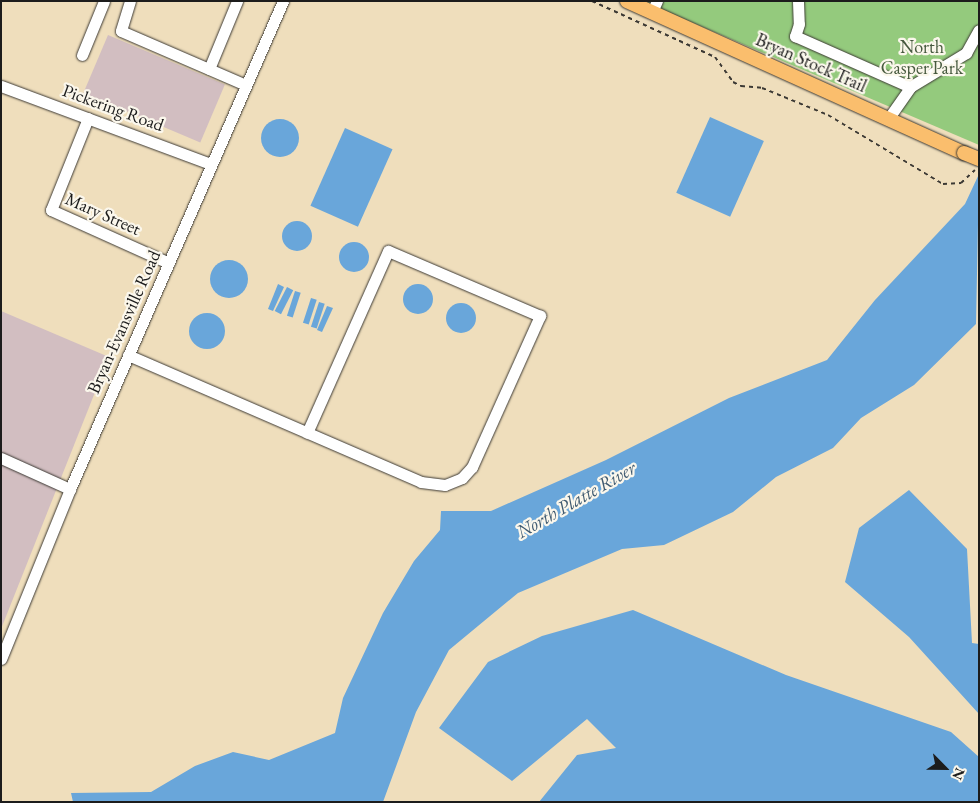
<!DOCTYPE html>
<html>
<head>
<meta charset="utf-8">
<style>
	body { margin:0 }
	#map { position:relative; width:980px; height:803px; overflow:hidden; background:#efdebc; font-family:"EB Garamond",serif }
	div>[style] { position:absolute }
	.industrial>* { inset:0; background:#d2bec1; transform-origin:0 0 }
	.green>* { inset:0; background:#94ca7d }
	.water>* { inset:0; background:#69a6da; transform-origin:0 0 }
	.round { border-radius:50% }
	.path>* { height:2px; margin-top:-1px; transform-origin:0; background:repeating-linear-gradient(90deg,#3c3934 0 4px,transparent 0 8px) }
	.roads { filter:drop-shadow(0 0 1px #3c3934) drop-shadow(0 0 1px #3c3934) }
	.minor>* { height:11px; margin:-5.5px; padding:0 5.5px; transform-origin:5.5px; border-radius:5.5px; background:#fff }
	.major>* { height:14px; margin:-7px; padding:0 7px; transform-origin:7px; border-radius:7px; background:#fabe6d }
	.bridges { filter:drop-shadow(0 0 1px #3c3934) drop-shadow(0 0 1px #3c3934) }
	.major-bridge>* { height:14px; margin:-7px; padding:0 7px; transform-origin:7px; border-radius:7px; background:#fabe6d }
	span { translate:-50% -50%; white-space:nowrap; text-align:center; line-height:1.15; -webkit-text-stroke:4.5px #fbf7ec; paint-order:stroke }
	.park-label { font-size:18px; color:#46593e }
	.street-label { font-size:18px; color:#1c1c1c }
	.water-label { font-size:19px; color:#3f5a71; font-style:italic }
	.frame { position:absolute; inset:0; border:2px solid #1c1c1c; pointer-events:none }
	.north { position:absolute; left:920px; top:743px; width:50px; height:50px; -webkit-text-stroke:4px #fbf7ec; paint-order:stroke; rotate:113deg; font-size:14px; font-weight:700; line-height:20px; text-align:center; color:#1c1c1c }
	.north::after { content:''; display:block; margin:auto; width:18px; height:22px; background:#1c1c1c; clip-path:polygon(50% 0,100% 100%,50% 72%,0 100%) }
</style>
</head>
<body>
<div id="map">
	<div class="industrial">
		<i style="left:108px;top:35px;width:127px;height:63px;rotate:23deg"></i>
		<i style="clip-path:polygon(1px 311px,109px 357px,1px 629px)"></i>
	</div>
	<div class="green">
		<i style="clip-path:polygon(642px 1px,979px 1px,979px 145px)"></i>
	</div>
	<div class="water">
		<i style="left:710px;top:117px;width:59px;height:83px;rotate:24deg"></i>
		<i class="round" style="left:261px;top:119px;width:38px;height:38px"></i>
		<i style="left:345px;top:128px;width:52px;height:85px;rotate:24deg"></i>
		<i style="clip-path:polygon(979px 174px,976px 324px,914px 385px,861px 418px,833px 448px,776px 477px,733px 512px,664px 545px,622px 549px,518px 593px,449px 650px,416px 712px,383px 802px,73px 802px,71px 793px,151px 792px,195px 766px,233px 752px,269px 760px,335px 733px,343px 698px,383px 613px,414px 561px,440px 530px,441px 511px,491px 511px,606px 460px,729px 398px,827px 360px,875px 300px,965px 204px)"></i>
		<i class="round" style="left:282px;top:221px;width:30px;height:30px"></i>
		<i class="round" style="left:339px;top:242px;width:30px;height:30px"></i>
		<i class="round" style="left:210px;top:260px;width:38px;height:38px"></i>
		<i class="round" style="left:403px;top:284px;width:30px;height:30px"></i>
		<i style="clip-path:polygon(278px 284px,284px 287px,273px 311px,268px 309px)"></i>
		<i style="left:287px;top:287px;width:7px;height:27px;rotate:27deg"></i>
		<i style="left:295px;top:291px;width:6px;height:26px;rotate:18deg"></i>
		<i style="left:311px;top:298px;width:6px;height:26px;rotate:18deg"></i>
		<i style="left:319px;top:302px;width:6px;height:26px;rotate:18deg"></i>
		<i class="round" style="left:446px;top:303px;width:30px;height:30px"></i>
		<i style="clip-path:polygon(327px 306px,333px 308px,322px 332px,317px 330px)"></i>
		<i class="round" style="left:189px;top:313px;width:36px;height:36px"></i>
		<i style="clip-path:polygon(909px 490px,967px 549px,972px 643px,979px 644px,979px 714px,909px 637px,845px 582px,859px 528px)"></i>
		<i style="clip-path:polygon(633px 610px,786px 675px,951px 732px,979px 757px,979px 802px,539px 802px,577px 755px,616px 748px,587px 719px,512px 781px,439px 728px,488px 662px,542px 636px)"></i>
	</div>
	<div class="path">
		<i style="left:592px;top:1px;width:135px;rotate:24.5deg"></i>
		<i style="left:715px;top:57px;width:31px;rotate:54deg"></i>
		<i style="left:733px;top:82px;width:9px;rotate:27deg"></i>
		<i style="left:741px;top:86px;width:21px;rotate:5deg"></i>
		<i style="left:762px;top:88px;width:71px;rotate:22.2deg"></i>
		<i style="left:828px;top:115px;width:134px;rotate:31deg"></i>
		<i style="left:943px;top:184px;width:18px;rotate:-3deg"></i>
		<i style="left:961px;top:183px;width:19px;rotate:-43deg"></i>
	</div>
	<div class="roads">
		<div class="minor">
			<i style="left:130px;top:1px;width:31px;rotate:107deg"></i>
			<i style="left:121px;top:31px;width:136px;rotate:23.4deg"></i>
			<i style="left:798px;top:1px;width:23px;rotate:88deg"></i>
			<i style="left:799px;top:24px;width:13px;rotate:108deg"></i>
			<i style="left:795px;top:36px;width:126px;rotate:23.9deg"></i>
			<i style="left:652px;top:12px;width:12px;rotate:-66deg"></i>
			<i style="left:82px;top:55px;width:58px;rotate:-67.8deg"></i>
			<i style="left:209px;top:69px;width:74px;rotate:-67.6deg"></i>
			<i style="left:1px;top:86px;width:224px;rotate:20.4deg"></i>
			<i style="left:88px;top:118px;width:99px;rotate:111.9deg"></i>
			<i style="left:51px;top:210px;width:129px;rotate:24.2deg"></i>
			<i style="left:888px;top:119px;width:39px;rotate:-55deg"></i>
			<i style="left:910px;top:87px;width:66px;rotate:-31.3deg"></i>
			<i style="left:966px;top:53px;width:26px;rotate:-61deg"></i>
			<i style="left:128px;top:355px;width:319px;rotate:23.4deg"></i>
			<i style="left:421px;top:482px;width:24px;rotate:7deg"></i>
			<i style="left:445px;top:485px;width:18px;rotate:-22deg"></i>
			<i style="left:462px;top:478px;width:15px;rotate:-48deg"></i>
			<i style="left:472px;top:467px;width:166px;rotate:-65.8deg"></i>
			<i style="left:540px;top:316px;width:165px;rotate:-156.8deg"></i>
			<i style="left:388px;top:251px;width:199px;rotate:114deg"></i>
			<i style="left:1px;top:458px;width:76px;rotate:24.2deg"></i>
			<i style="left:1px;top:659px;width:183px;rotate:-67.9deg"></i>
			<i style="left:70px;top:489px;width:532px;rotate:-66.42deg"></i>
		</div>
		<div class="major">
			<i style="left:627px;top:1px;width:370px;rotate:24.3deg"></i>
		</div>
	</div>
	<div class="bridges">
		<div class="major-bridge">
			<i style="left:964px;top:153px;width:16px;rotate:22deg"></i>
		</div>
	</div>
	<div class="park-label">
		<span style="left:922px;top:58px">North<br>Casper Park</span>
	</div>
	<div class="street-label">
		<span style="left:811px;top:63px;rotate:24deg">Bryan Stock Trail</span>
		<span style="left:113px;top:108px;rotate:20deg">Pickering Road</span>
		<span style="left:103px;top:214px;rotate:24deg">Mary Street</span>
		<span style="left:124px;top:322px;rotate:-66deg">Bryan-Evansville Road</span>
	</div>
	<div class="water-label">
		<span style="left:576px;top:500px;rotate:-30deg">North Platte River</span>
	</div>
	<div class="frame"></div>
	<div class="north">N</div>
</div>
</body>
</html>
